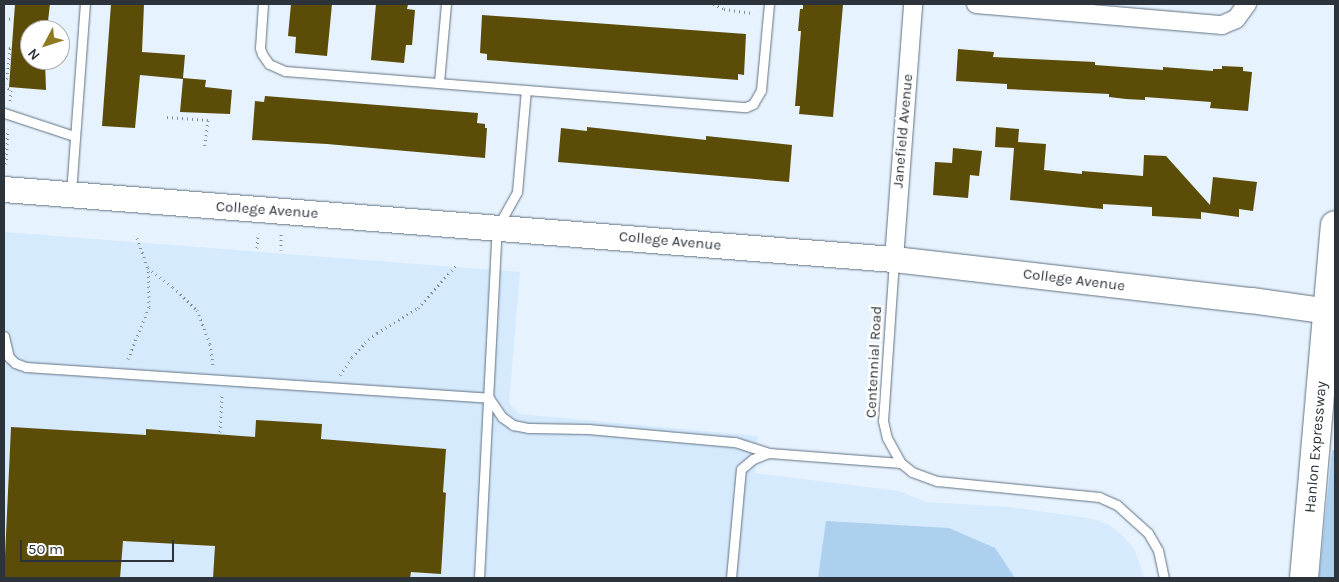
<!DOCTYPE html>
<html>
<head>
<meta charset="utf-8">
<style>
	body { margin:0 }
	#map { position:relative; width:1339px; height:582px; overflow:hidden; background:#e6f2fd; font-family:Karla,sans-serif }
	div>[style] { position:absolute }
	.built>* { inset:0; background:#d6eafd }
	.green>* { inset:0; background:#add0ef }
	.building>* { inset:0; background:#5b4c08 }
	.path>* { height:3px; margin-top:-1.5px; transform-origin:0; background:repeating-linear-gradient(90deg,#848d96 0 1px,transparent 0 5px) }
	.roads { filter:drop-shadow(0 0 1px #607181) drop-shadow(0 0 1px #607181) }
	.lane>* { height:9px; margin:-4.5px; padding:0 4.5px; transform-origin:4.5px; border-radius:4.5px; background:#fff }
	.street>* { height:18px; margin:-9px; padding:0 9px; transform-origin:9px; border-radius:9px; background:#fff }
	.secondary>* { height:25px; margin:-12.5px; padding:0 12.5px; transform-origin:12.5px; border-radius:12.5px; background:#fff }
	.highway>* { height:28px; margin:-14px; padding:0 14px; transform-origin:14px; border-radius:14px; background:#fff }
	span { translate:-50% -50%; white-space:nowrap; text-align:center; line-height:1.15; -webkit-text-stroke:5px #fff; paint-order:stroke }
	.street-label { font-size:15px; color:#2c333a }
	.frame { position:absolute; inset:0; border:5px solid #2c333a; pointer-events:none }
	.north { position:absolute; left:20px; top:20px; width:50px; height:50px; box-sizing:border-box; background:#fff; border:1px solid #abadb0; border-radius:50%; rotate:230deg; font-size:14px; font-weight:700; line-height:20px; text-align:center; color:#2c333a }
	.north::after { content:''; display:block; margin:auto; width:18px; height:22px; background:#8f7a20; clip-path:polygon(50% 0,100% 100%,50% 72%,0 100%) }
	.scale { position:absolute; left:20px; top:540px; width:154px; height:22px; box-sizing:border-box; border:2px solid #2c333a; border-top:0; padding-left:6px; font-size:15px; line-height:18px; white-space:nowrap; color:#2c333a; -webkit-text-stroke:4px #fff; paint-order:stroke }
</style>
</head>
<body>
<div id="map">
	<div class="built">
		<i style="clip-path:polygon(4px 232px,520px 272px,509px 403px,519px 414px,758px 436px,755px 473px,899px 491px,925px 502px,1010px 507px,1094px 519px,1109px 525px,1123px 536px,1135px 550px,1144px 578px,4px 578px)"></i>
	</div>
	<div class="green">
		<i style="clip-path:polygon(1332px 450px,1335px 450px,1335px 578px,1319px 578px)"></i>
		<i style="clip-path:polygon(826px 521px,949px 528px,995px 548px,1015px 578px,818px 578px)"></i>
	</div>
	<div class="building">
		<i style="clip-path:polygon(15px 4px,50px 4px,47px 30px,30px 30px,30px 60px,45px 60px,46px 90px,9px 87px)"></i>
		<i style="clip-path:polygon(111px 4px,144px 4px,142px 52px,185px 55px,183px 78px,206px 80px,205px 87px,232px 90px,230px 114px,180px 112px,183px 79px,140px 75px,135px 128px,102px 126px)"></i>
		<i style="clip-path:polygon(291px 4px,332px 4px,327px 56px,295px 53px,296px 37px,288px 36px)"></i>
		<i style="clip-path:polygon(376px 4px,408px 4px,407px 9px,415px 10px,412px 45px,406px 45px,404px 63px,371px 60px)"></i>
		<i style="clip-path:polygon(803px 4px,843px 5px,833px 117px,799px 114px,800px 106px,795px 106px,801px 31px,798px 31px,800px 9px,803px 9px)"></i>
		<i style="clip-path:polygon(482px 15px,746px 34px,744px 75px,738px 74px,738px 80px,487px 60px,487px 54px,480px 53px)"></i>
		<i style="clip-path:polygon(958px 49px,994px 52px,993px 57px,1095px 62px,1095px 65px,1163px 70px,1163px 67px,1213px 71px,1213px 69px,1222px 69px,1222px 66px,1243px 67px,1243px 71px,1252px 72px,1248px 111px,1210px 108px,1211px 102px,1145px 97px,1145px 100px,1126px 99px,1109px 97px,1109px 94px,1007px 89px,1007px 84px,956px 81px)"></i>
		<i style="clip-path:polygon(265px 96px,478px 113px,477px 123px,485px 124px,485px 128px,487px 128px,485px 158px,327px 144px,252px 140px,255px 101px,264px 102px)"></i>
		<i style="clip-path:polygon(587px 127px,706px 140px,706px 136px,792px 145px,789px 182px,558px 162px,561px 128px,587px 131px)"></i>
		<i style="clip-path:polygon(996px 127px,1019px 129px,1018px 142px,1046px 144px,1044px 170px,1082px 174px,1082px 171px,1143px 176px,1144px 155px,1166px 156px,1210px 205px,1213px 177px,1257px 182px,1253px 211px,1239px 209px,1239px 217px,1201px 212px,1201px 219px,1152px 216px,1152px 207px,1103px 204px,1103px 209px,1010px 200px,1014px 148px,995px 147px)"></i>
		<i style="clip-path:polygon(953px 148px,982px 151px,979px 176px,970px 175px,968px 198px,933px 195px,935px 162px,952px 163px)"></i>
		<i style="clip-path:polygon(256px 420px,322px 424px,321px 439px,446px 449px,443px 492px,446px 493px,441px 574px,411px 572px,410px 578px,213px 578px,215px 546px,123px 541px,120px 578px,4px 578px,11px 427px,146px 435px,146px 429px,255px 437px)"></i>
	</div>
	<div class="path">
		<i style="left:713px;top:4px;width:12px;rotate:24deg"></i>
		<i style="left:724px;top:9px;width:30px;rotate:8deg"></i>
		<i style="left:4px;top:18px;width:8px;rotate:7deg"></i>
		<i style="left:4px;top:48px;width:6px"></i>
		<i style="left:10px;top:48px;width:30px;rotate:96deg"></i>
		<i style="left:7px;top:78px;width:4px;rotate:135deg"></i>
		<i style="left:4px;top:85px;width:9px;rotate:36deg"></i>
		<i style="left:11px;top:90px;width:11px;rotate:95deg"></i>
		<i style="left:167px;top:117px;width:41px;rotate:4.2deg"></i>
		<i style="left:208px;top:120px;width:26px;rotate:97deg"></i>
		<i style="left:6px;top:164px;width:35px;rotate:-87deg"></i>
		<i style="left:137px;top:238px;width:32px;rotate:70deg"></i>
		<i style="left:148px;top:268px;width:31px;rotate:37deg"></i>
		<i style="left:173px;top:287px;width:33px;rotate:44deg"></i>
		<i style="left:197px;top:310px;width:36px;rotate:69deg"></i>
		<i style="left:210px;top:344px;width:22px;rotate:82deg"></i>
		<i style="left:257px;top:248px;width:15px;rotate:-86deg"></i>
		<i style="left:281px;top:250px;width:16px;rotate:-90deg"></i>
		<i style="left:128px;top:359px;width:56px;rotate:-68deg"></i>
		<i style="left:149px;top:307px;width:39px;rotate:-91deg"></i>
		<i style="left:340px;top:375px;width:22px;rotate:-56deg"></i>
		<i style="left:352px;top:357px;width:19px;rotate:-47deg"></i>
		<i style="left:365px;top:343px;width:16px;rotate:-40deg"></i>
		<i style="left:377px;top:333px;width:48px;rotate:-31.4deg"></i>
		<i style="left:418px;top:308px;width:59px;rotate:-48.4deg"></i>
		<i style="left:220px;top:432px;width:37px;rotate:-87deg"></i>
		<i style="left:4px;top:524px;width:1px"></i>
	</div>
	<div class="roads">
		<div class="lane">
			<i style="left:263px;top:4px;width:44px;rotate:93.9deg"></i>
			<i style="left:260px;top:48px;width:6px;rotate:72deg"></i>
			<i style="left:262px;top:54px;width:12px;rotate:55deg"></i>
			<i style="left:269px;top:64px;width:17px;rotate:24deg"></i>
			<i style="left:285px;top:71px;width:462px;rotate:4.5deg"></i>
			<i style="left:746px;top:107px;width:8px;rotate:-23deg"></i>
			<i style="left:753px;top:104px;width:16px;rotate:-60deg"></i>
			<i style="left:761px;top:90px;width:86px;rotate:-84.7deg"></i>
			<i style="left:439px;top:82px;width:78px;rotate:-84.9deg"></i>
			<i style="left:4px;top:113px;width:74px;rotate:18.2deg"></i>
			<i style="left:71px;top:193px;width:190px;rotate:-85.8deg"></i>
			<i style="left:894px;top:260px;width:161px;rotate:93.9deg"></i>
			<i style="left:883px;top:421px;width:17px;rotate:77deg"></i>
			<i style="left:887px;top:438px;width:29px;rotate:61deg"></i>
			<i style="left:4px;top:336px;width:22px;rotate:77deg"></i>
			<i style="left:9px;top:357px;width:8px;rotate:45deg"></i>
			<i style="left:15px;top:363px;width:12px;rotate:20deg"></i>
			<i style="left:26px;top:367px;width:464px;rotate:3.8deg"></i>
			<i style="left:489px;top:398px;width:23px;rotate:56deg"></i>
			<i style="left:502px;top:417px;width:14px;rotate:36deg"></i>
			<i style="left:513px;top:425px;width:16px;rotate:11deg"></i>
			<i style="left:529px;top:428px;width:59px;rotate:1deg"></i>
			<i style="left:588px;top:429px;width:148px;rotate:5.1deg"></i>
			<i style="left:735px;top:442px;width:36px;rotate:18deg"></i>
			<i style="left:769px;top:453px;width:132px;rotate:4.3deg"></i>
			<i style="left:901px;top:463px;width:14px;rotate:39deg"></i>
			<i style="left:912px;top:472px;width:27px;rotate:20deg"></i>
			<i style="left:937px;top:481px;width:163px;rotate:5.6deg"></i>
			<i style="left:1099px;top:497px;width:20px;rotate:24deg"></i>
			<i style="left:1117px;top:505px;width:42px;rotate:42.1deg"></i>
			<i style="left:1148px;top:533px;width:20px;rotate:60deg"></i>
			<i style="left:1158px;top:550px;width:29px;rotate:78deg"></i>
			<i style="left:479px;top:578px;width:350px;rotate:-87.1deg"></i>
			<i style="left:497px;top:228px;width:41px;rotate:-60.9deg"></i>
			<i style="left:517px;top:192px;width:102px;rotate:-85deg"></i>
			<i style="left:731px;top:578px;width:109px;rotate:-84.8deg"></i>
			<i style="left:741px;top:469px;width:16px;rotate:-40deg"></i>
			<i style="left:753px;top:459px;width:17px;rotate:-21deg"></i>
		</div>
		<div class="street">
			<i style="left:976px;top:4px;width:247px;rotate:4.9deg"></i>
			<i style="left:1222px;top:25px;width:15px;rotate:-23deg"></i>
			<i style="left:1236px;top:19px;width:19px;rotate:-54deg"></i>
			<i style="left:894px;top:259px;width:256px;rotate:-85.7deg"></i>
		</div>
		<div class="secondary">
			<i style="left:4px;top:189px;width:893px;rotate:4.5deg"></i>
			<i style="left:894px;top:259px;width:359px;rotate:6.6deg"></i>
			<i style="left:1251px;top:300px;width:85px;rotate:8.1deg"></i>
		</div>
		<div class="highway">
			<i style="left:1304px;top:578px;width:354px;rotate:-85deg"></i>
		</div>
	</div>
	<div class="street-label">
		<span style="left:903px;top:131px;rotate:-85deg">Janefield Avenue</span>
		<span style="left:267px;top:210px;rotate:4deg">College Avenue</span>
		<span style="left:670px;top:241px;rotate:5deg">College Avenue</span>
		<span style="left:1074px;top:280px;rotate:7deg">College Avenue</span>
		<span style="left:874px;top:362px;rotate:-87deg">Centennial Road</span>
		<span style="left:1316px;top:447px;rotate:-85deg">Hanlon Expressway</span>
	</div>
	<div class="frame"></div>
	<div class="north">N</div>
	<div class="scale">50 m</div>
</div>
</body>
</html>
